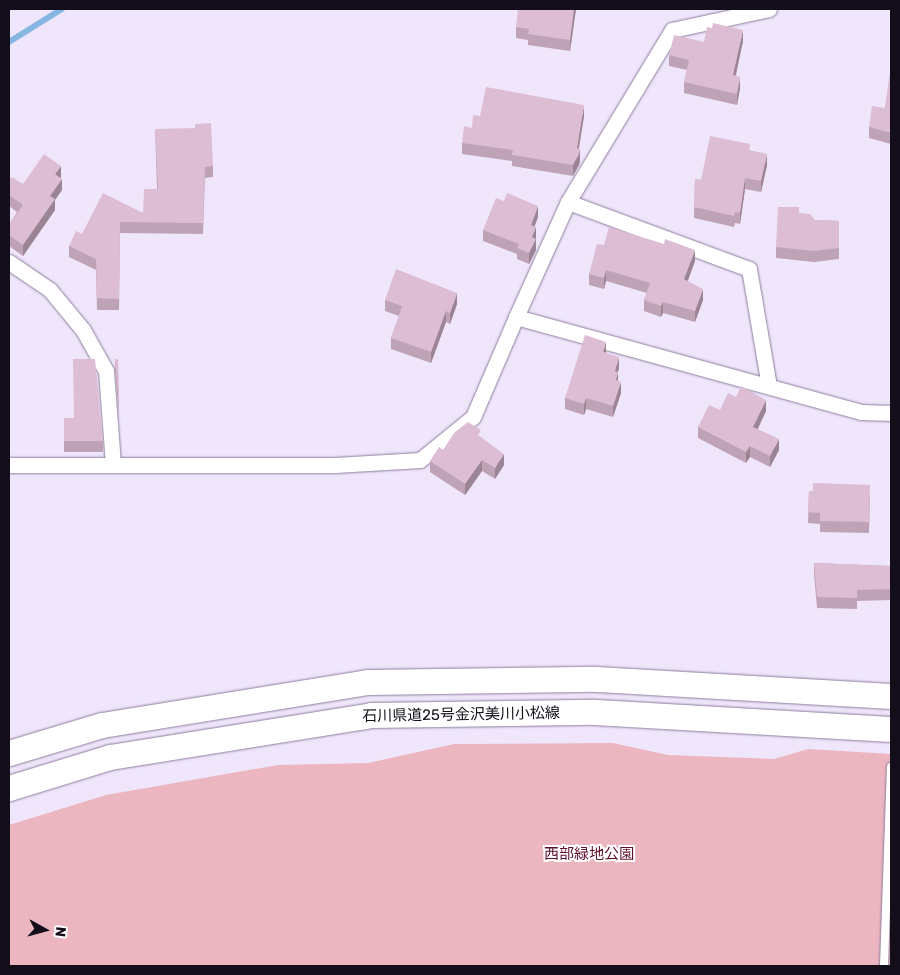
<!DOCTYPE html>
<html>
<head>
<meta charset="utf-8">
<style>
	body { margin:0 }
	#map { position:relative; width:900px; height:975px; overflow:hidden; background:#efe6fb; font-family:Rubik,"Noto Sans JP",sans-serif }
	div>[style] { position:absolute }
	.green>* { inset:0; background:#ecb6c1 }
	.stream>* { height:5.5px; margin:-2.75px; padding:0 2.75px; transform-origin:2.75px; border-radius:2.75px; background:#86b7e3 }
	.roads { filter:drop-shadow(0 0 1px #8c7e9c) drop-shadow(0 0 1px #8c7e9c) }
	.lane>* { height:8px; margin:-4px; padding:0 4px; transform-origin:4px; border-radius:4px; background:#fff }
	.street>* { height:15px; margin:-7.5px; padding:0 7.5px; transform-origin:7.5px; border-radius:7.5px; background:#fff }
	.primary>* { height:25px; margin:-12.5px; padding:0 12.5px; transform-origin:12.5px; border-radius:12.5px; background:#fff }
	.wall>* { inset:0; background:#bea3b6 }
	.shaded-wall>* { inset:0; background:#9b8494 }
	.building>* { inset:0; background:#ddbdd4 }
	span { translate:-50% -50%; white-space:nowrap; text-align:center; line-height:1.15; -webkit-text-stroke:4px #fff; paint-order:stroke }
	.street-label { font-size:15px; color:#130e19 }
	.park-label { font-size:15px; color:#5e0f2b }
	.frame { position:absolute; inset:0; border:10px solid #130e19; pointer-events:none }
	.north { position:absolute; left:20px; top:905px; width:50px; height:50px; -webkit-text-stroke:4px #fff; paint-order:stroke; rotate:97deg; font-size:14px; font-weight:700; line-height:20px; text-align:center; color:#130e19 }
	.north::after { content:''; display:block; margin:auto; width:18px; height:22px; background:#130e19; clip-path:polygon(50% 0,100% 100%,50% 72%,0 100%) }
</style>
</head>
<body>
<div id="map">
	<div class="green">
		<i style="clip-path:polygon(613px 743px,668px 755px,774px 759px,808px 749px,891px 754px,891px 966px,9px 966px,9px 825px,106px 795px,278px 765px,368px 763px,454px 744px)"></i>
	</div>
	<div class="stream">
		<i style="left:9px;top:42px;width:62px;rotate:-31.9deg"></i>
	</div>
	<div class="roads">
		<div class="lane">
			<i style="left:884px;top:966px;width:199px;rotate:-88deg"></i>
		</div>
		<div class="street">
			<i style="left:769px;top:9px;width:99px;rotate:167.8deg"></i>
			<i style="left:672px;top:30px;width:201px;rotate:121.2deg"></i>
			<i style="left:568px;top:202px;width:193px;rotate:20.3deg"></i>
			<i style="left:749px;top:269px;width:119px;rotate:80.3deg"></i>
			<i style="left:9px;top:262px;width:50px;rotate:34.3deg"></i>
			<i style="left:50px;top:290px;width:52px;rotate:50.5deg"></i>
			<i style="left:83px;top:330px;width:47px;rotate:60.7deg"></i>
			<i style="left:106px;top:371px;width:94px;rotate:85.7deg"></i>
			<i style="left:516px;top:317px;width:126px;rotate:-65.7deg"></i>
			<i style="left:9px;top:465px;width:326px"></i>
			<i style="left:335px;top:465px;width:85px;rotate:-3.4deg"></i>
			<i style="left:420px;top:460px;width:68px;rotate:-39.1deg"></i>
			<i style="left:473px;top:417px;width:109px;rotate:-66.7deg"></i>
			<i style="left:516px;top:317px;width:358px;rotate:15.4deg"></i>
			<i style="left:861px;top:412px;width:30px;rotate:2deg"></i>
		</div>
		<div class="primary">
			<i style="left:9px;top:753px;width:97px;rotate:-16.8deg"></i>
			<i style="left:102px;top:725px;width:269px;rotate:-9.2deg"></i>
			<i style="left:368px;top:682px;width:228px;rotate:-0.8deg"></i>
			<i style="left:596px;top:679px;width:295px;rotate:3.3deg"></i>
			<i style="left:9px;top:788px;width:106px;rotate:-17.1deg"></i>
			<i style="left:110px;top:757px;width:264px;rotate:-9.1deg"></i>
			<i style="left:371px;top:715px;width:224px;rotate:-0.8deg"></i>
			<i style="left:595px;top:712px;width:296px;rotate:3.3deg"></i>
		</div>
	</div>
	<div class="wall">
		<i style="clip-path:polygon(576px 9px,570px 51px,528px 45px,528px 40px,516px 38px,516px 27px,526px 10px)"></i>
		<i style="clip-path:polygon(743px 41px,736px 76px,740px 88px,737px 105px,684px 93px,684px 82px,687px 70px,669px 66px,669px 55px)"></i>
		<i style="clip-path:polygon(891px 67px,891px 144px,869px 138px,869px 127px,885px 108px)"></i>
		<i style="clip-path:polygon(480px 116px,584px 116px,579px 149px,580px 160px,579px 165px,573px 176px,512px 166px,512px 161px,462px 154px,462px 143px)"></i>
		<i style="clip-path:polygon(155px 129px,213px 166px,213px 177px,205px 178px,203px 234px,120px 233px,119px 310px,97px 310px,96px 270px,69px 257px,69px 246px,82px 234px,143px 213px,157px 189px)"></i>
		<i style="clip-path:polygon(750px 150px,767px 165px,761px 192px,745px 189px,740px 224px,735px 223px,734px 227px,694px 218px,695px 179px,701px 180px)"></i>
		<i style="clip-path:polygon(61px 177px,60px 178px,62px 190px,55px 200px,55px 210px,23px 256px,9px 246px,9px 225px,17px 212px,9px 206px,9px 181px,23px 184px)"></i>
		<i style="clip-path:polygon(799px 213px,815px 220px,839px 221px,839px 259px,814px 262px,776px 258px,776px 247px)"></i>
		<i style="clip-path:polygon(538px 217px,534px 227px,536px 227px,536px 250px,529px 264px,517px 259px,517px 254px,483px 241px,483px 230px)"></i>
		<i style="clip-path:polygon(604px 245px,695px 261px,688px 281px,703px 300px,695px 322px,663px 313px,661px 317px,644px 311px,644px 300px,647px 293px,606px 281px,604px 289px,589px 285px,589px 274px)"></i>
		<i style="clip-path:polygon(385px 300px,457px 304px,450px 324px,446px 322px,431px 363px,391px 349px,391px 338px,399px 316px,385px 311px)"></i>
		<i style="clip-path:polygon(606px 353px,619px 368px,618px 372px,618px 381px,621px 393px,613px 417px,586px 409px,584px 415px,565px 409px,565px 398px)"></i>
		<i style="clip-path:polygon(115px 359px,118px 359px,119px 416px,115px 370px)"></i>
		<i style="clip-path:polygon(720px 410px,766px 411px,758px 429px,779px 450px,770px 467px,750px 457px,746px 463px,698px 438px,698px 427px)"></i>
		<i style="clip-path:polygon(64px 418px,74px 418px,103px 441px,103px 452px,64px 452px)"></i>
		<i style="clip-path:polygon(481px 437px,504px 465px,495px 479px,482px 471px,465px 495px,430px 472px,430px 461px)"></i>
		<i style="clip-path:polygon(809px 491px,870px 496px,869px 533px,820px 532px,820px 524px,808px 523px)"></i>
		<i style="clip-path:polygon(814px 563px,891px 566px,891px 600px,857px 601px,857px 609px,817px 608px,814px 574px)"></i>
	</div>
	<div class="shaded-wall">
		<i style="clip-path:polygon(574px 9px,576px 9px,570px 51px,570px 40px)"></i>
		<i style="clip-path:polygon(743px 30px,743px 41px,733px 86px,733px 75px)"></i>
		<i style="clip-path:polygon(740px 77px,740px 88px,737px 105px,737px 94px)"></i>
		<i style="clip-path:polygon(584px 105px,584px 116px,577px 158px,580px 149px,580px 160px,579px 165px,573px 176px,573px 165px,577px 148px)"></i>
		<i style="clip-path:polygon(767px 154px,767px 165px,761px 192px,761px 181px)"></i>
		<i style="clip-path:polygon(61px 166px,61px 177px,55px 185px,55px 174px)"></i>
		<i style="clip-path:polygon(745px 178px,745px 189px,740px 224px,740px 213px)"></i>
		<i style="clip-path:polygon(62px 179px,62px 190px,55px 200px,55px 210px,23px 256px,23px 245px,50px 196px)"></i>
		<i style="clip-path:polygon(538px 206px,538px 217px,531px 236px,531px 225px)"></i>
		<i style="clip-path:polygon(536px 227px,536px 250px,529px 264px,529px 253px,532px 237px)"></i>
		<i style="clip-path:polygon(695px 250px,695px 261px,684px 290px,684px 279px)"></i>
		<i style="clip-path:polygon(606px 270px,606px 281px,604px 289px,604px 278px)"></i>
		<i style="clip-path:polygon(703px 289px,703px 300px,695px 322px,695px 311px)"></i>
		<i style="clip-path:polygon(457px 293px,457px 304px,450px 324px,450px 313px)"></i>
		<i style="clip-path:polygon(663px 302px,663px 313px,661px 317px,661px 306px)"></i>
		<i style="clip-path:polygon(446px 311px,446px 322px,431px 363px,431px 352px)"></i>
		<i style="clip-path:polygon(606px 342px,606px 353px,603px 352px)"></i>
		<i style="clip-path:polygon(619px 357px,619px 368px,615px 382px,615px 371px)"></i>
		<i style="clip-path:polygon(618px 372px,618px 383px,616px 380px)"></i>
		<i style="clip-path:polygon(621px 382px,621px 393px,613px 417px,613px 406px)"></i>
		<i style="clip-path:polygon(586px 398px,586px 409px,584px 415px,584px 404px)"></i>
		<i style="clip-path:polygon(766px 400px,766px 411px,753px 438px,753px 427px)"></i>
		<i style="clip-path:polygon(779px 439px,779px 450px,770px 467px,770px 456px)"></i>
		<i style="clip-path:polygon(750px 446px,750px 457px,746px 463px,746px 452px)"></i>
		<i style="clip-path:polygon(504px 454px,504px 465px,495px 479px,495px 468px)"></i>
		<i style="clip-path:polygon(482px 460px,482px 471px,465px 495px,465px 484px)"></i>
	</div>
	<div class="building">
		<i style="clip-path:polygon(518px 9px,526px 10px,527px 9px,574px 9px,570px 40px,528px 34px,529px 29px,516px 27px)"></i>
		<i style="clip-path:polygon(713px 23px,743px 30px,733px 75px,740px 77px,737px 94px,684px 82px,689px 60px,669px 55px,674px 35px,704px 42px,707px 27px,712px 28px)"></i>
		<i style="clip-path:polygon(891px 67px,891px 133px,869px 127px,872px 106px,885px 108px)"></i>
		<i style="clip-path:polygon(486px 87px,584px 105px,577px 148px,580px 149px,579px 154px,573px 165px,512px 155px,513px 150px,462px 143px,464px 126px,472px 128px,473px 115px,480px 116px)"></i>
		<i style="clip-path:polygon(211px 123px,213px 166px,205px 167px,203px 223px,120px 222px,119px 299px,97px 298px,96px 259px,69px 246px,76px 231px,82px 234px,103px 193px,143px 213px,144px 189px,158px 189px,155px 129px,195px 128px,195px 124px)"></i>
		<i style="clip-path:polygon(710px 136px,750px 144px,749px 150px,767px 154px,761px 181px,745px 178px,740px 213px,735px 212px,734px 216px,694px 207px,695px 179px,701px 180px)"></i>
		<i style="clip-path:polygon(44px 154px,61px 166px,55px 174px,62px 179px,50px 196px,55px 199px,23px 245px,9px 235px,9px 225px,23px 205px,9px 195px,9px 181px,12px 177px,23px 184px)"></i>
		<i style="clip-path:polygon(507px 193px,538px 206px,531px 225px,536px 227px,532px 237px,536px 239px,529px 253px,517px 248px,519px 244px,483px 230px,496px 198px,504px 201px)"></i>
		<i style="clip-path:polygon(778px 207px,799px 207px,799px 213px,810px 214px,815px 220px,839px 221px,839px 248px,814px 251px,776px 247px)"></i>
		<i style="clip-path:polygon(609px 227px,664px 244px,665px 239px,695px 250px,684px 279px,703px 289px,695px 311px,663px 302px,661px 306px,644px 300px,650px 283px,606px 270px,604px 278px,589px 274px,597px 244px,604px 245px)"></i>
		<i style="clip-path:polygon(396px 269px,457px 293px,450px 313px,446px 311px,431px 352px,391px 338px,402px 306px,385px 300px)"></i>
		<i style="clip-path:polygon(585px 335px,606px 342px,603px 352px,619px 357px,615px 371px,618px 372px,616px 380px,621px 382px,613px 406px,586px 398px,584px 404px,565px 398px)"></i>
		<i style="clip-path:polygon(73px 359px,95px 359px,103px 441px,64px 441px,64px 418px,74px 418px)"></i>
		<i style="clip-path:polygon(115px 359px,118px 359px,119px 405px)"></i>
		<i style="clip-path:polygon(741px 386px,766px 400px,753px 427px,779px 439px,770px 456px,750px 446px,746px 452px,698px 427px,709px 405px,720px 410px,728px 393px,736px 397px)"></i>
		<i style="clip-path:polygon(468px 422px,481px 430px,478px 435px,504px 454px,495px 468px,482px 460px,465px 484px,430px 461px,439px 447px,443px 450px,454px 433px)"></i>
		<i style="clip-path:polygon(813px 483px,870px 485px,869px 522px,820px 521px,820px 513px,808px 512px,809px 491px,813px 491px)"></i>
		<i style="clip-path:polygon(814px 563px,891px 566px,891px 589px,857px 590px,857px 598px,817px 597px)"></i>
	</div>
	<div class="street-label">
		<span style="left:461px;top:715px;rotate:-1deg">石川県道25号金沢美川小松線</span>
	</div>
	<div class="park-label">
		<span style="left:589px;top:855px">西部緑地公園</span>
	</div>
	<div class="frame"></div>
	<div class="north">N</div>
</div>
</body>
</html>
